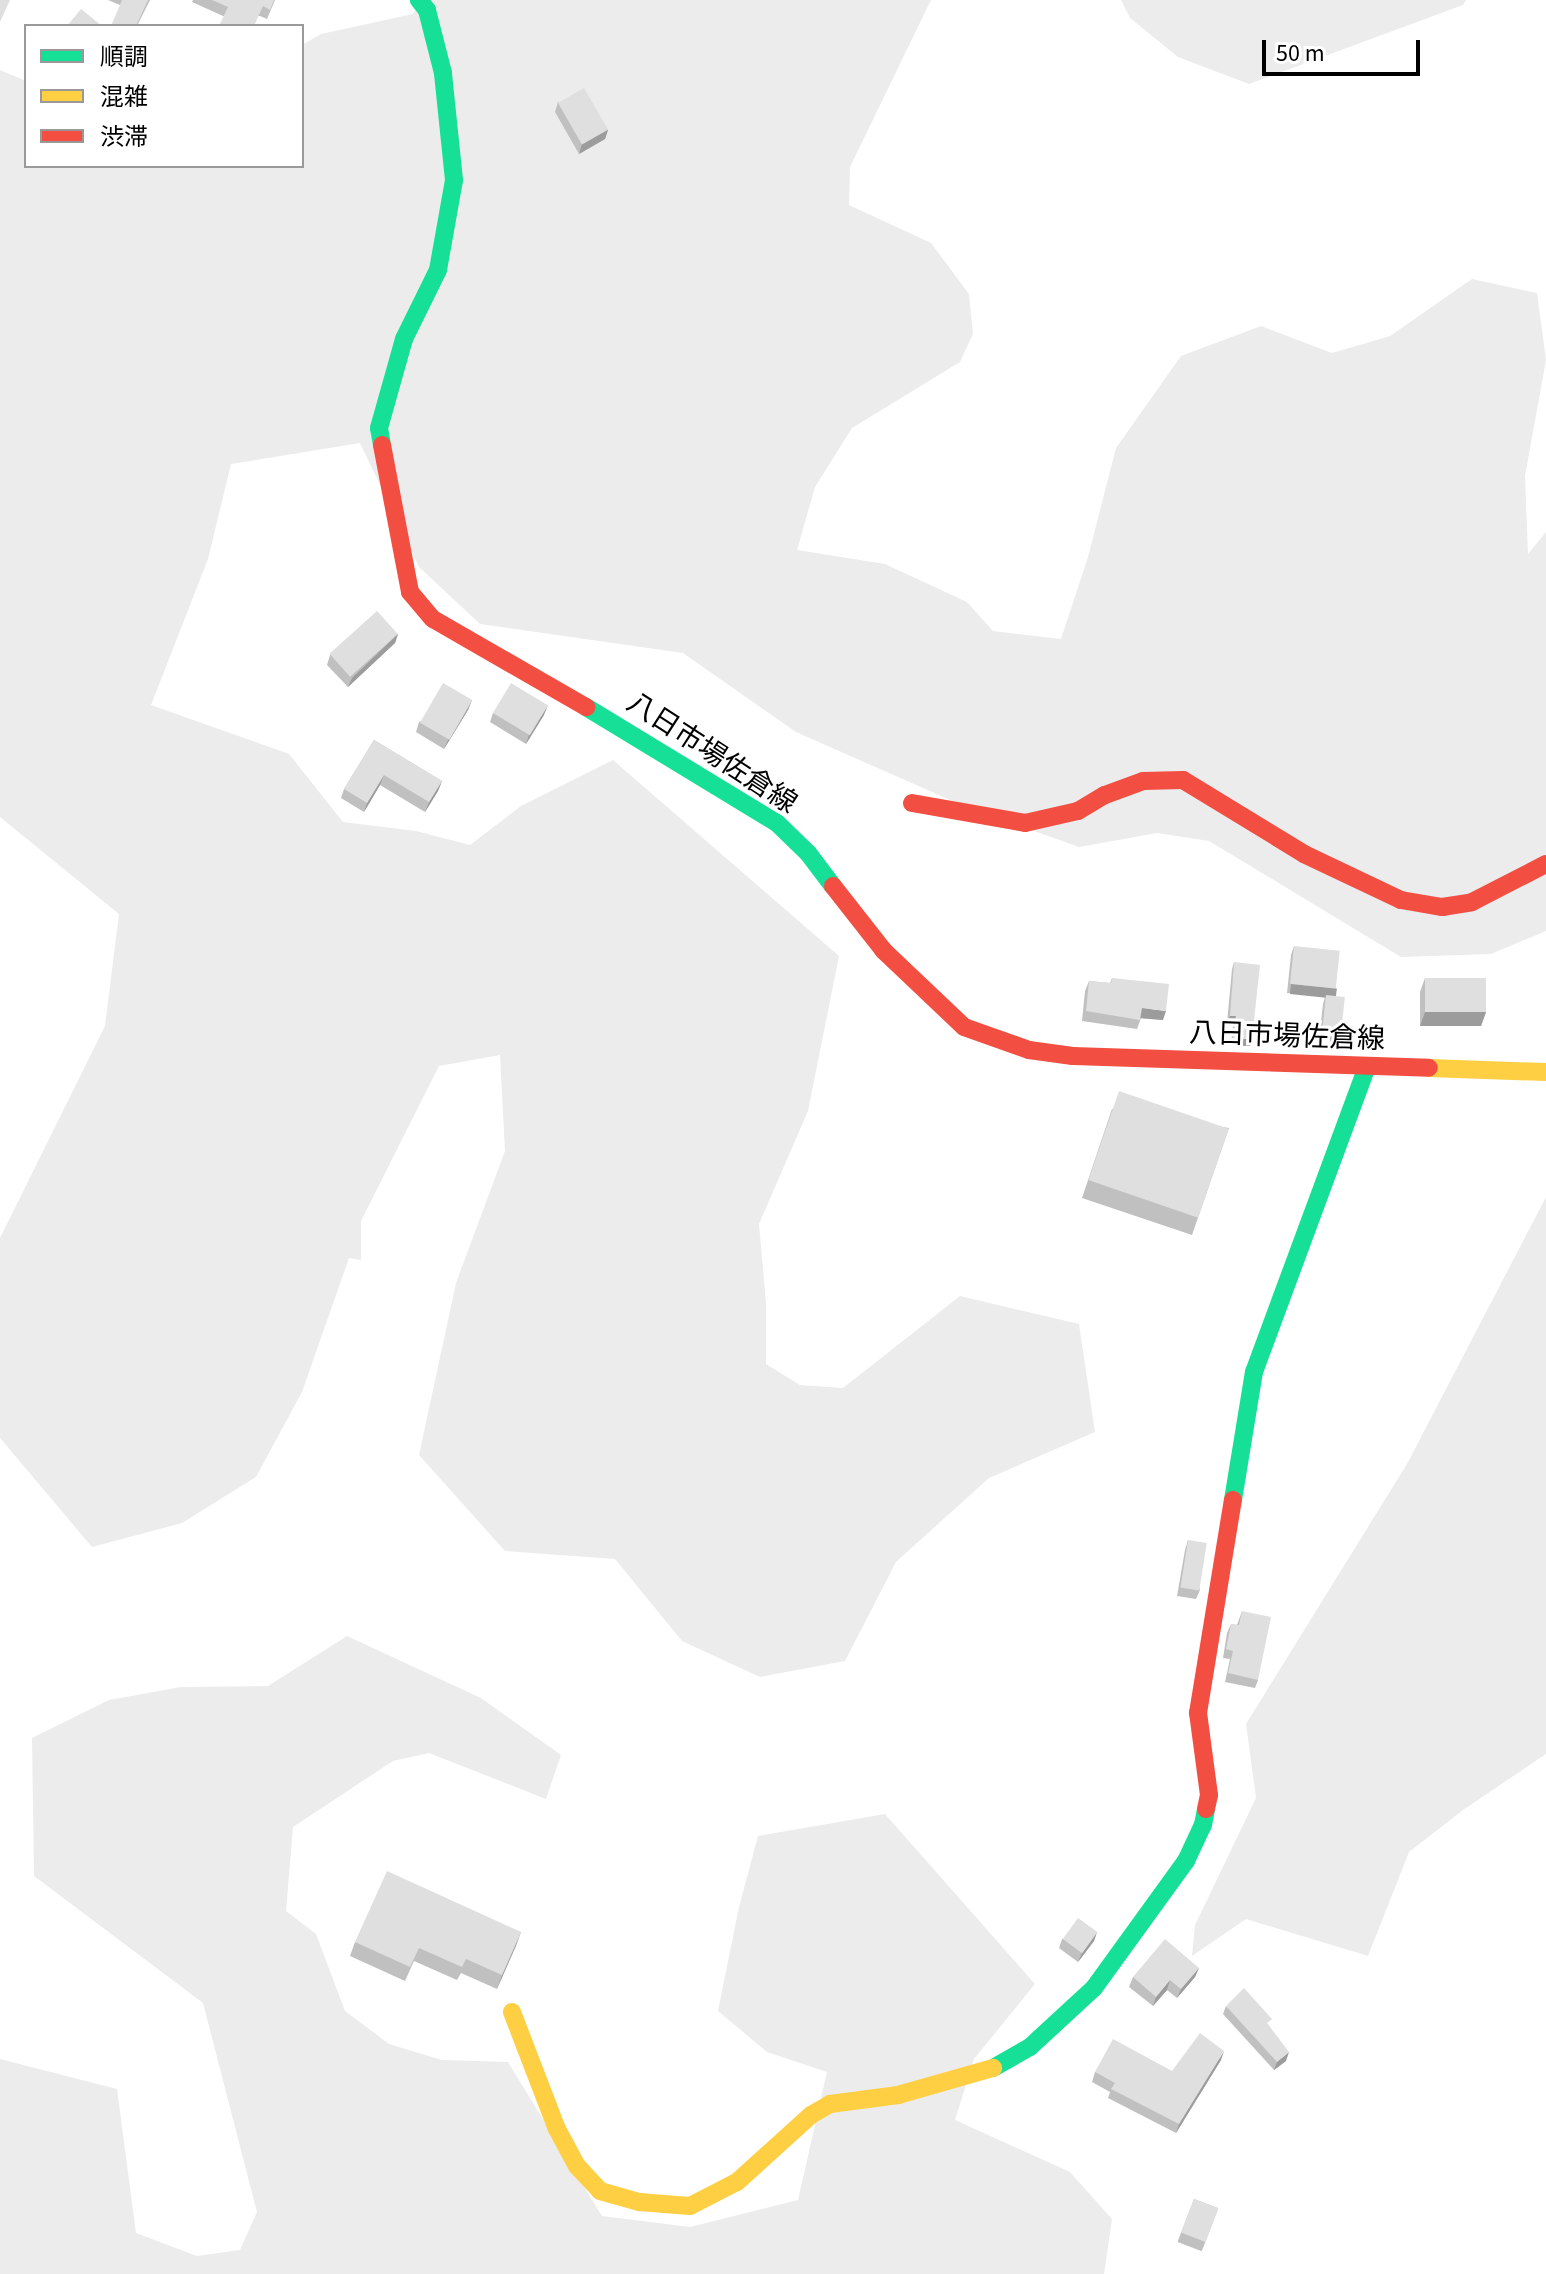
<!DOCTYPE html>
<html>
<head>
<meta charset="utf-8">
<style>
	body { margin:0 }
	#map { position:relative; width:1546px; height:2274px; overflow:hidden; background:#fff; font-family:"Source Sans 3","Noto Sans JP",sans-serif }
	div>[style] { position:absolute }
	.green>* { inset:0; background:#ececec }
	.fast>* { height:18px; margin:-9px; padding:0 9px; transform-origin:9px; border-radius:9px; background:#16e098 }
	.slow>* { height:18px; margin:-9px; padding:0 9px; transform-origin:9px; border-radius:9px; background:#ffcf43 }
	.jam>* { height:18px; margin:-9px; padding:0 9px; transform-origin:9px; border-radius:9px; background:#f24e42 }
	.wall>* { inset:0; background:#c0c0c0; transform-origin:0 0 }
	.shaded-wall>* { inset:0; background:#9c9c9c; transform-origin:0 0 }
	.building>* { inset:0; background:#dfdfdf; transform-origin:0 0 }
	span { translate:-50% -50%; white-space:nowrap; text-align:center; line-height:1.15; -webkit-text-stroke:6px #fff; paint-order:stroke }
	.street-label { font-size:28px; color:#000 }
	.legend { position:absolute; left:24px; top:24px; width:280px; height:144px; box-sizing:border-box; background:#fff; border:2px solid #999; margin:0; padding:10px 14px; list-style:none; font-size:24px; color:#000 }
	.legend li { display:flex; align-items:center; gap:16px; height:40px }
	.legend b { width:40px; border:2px solid #999 }
	.scale { position:absolute; left:1262px; top:40px; width:158px; height:36px; box-sizing:border-box; border:4px solid #000; border-top:0; padding-left:10px; font-size:24px; line-height:28px; white-space:nowrap; color:#000; -webkit-text-stroke:6px #fff; paint-order:stroke }
</style>
</head>
<body>
<div id="map">
	<div class="green">
		<i style="clip-path:polygon(422px 0,931px 0,850px 167px,849px 205px,931px 243px,969px 294px,973px 334px,960px 362px,852px 428px,815px 487px,797px 550px,885px 564px,967px 602px,993px 631px,1061px 639px,1088px 557px,1116px 448px,1181px 356px,1261px 326px,1332px 353px,1390px 336px,1472px 279px,1537px 293px,1546px 360px,1525px 476px,1528px 554px,1546px 532px,1546px 931px,1491px 954px,1401px 957px,1209px 841px,1157px 833px,1079px 847px,964px 806px,796px 732px,683px 653px,480px 624px,419px 567px,360px 443px,231px 464px,208px 559px,151px 705px,289px 754px,343px 822px,416px 831px,470px 845px,521px 806px,613px 760px,839px 956px,808px 1111px,759px 1224px,766px 1303px,766px 1364px,800px 1385px,843px 1388px,960px 1296px,1079px 1324px,1095px 1432px,989px 1478px,896px 1562px,845px 1661px,760px 1677px,682px 1641px,615px 1559px,505px 1551px,419px 1455px,456px 1283px,505px 1151px,500px 1055px,439px 1066px,361px 1221px,361px 1260px,349px 1258px,302px 1392px,256px 1477px,182px 1523px,92px 1547px,0 1438px,0 1238px,105px 1026px,119px 914px,0 817px,0 70px,26px 81px,26px 166px,302px 166px,302px 45px,321px 34px,413px 14px)"></i>
		<i style="clip-path:polygon(1121px 0,1466px 0,1463px 5px,1249px 84px,1178px 57px,1130px 18px)"></i>
		<i style="clip-path:polygon(1546px 1197px,1546px 1754px,1463px 1810px,1409px 1852px,1368px 1956px,1246px 1919px,1192px 1956px,1195px 1925px,1256px 1798px,1246px 1724px,1407px 1464px)"></i>
		<i style="clip-path:polygon(347px 1636px,481px 1698px,561px 1755px,546px 1799px,429px 1753px,393px 1761px,293px 1827px,286px 1911px,316px 1934px,345px 2011px,389px 2044px,442px 2060px,508px 2062px,602px 2216px,690px 2227px,798px 2200px,827px 2072px,767px 2052px,718px 2011px,739px 1907px,758px 1836px,885px 1814px,1035px 1984px,974px 2059px,955px 2120px,1070px 2172px,1112px 2219px,1104px 2274px,0 2274px,0 2059px,117px 2089px,136px 2233px,197px 2256px,240px 2250px,257px 2212px,203px 2003px,34px 1876px,32px 1738px,109px 1700px,181px 1687px,268px 1686px)"></i>
	</div>
	<div class="fast">
		<i style="left:382px;top:445px;width:17px;rotate:-100deg"></i>
		<i style="left:379px;top:428px;width:92px;rotate:-74.3deg"></i>
		<i style="left:404px;top:339px;width:77px;rotate:-63.8deg"></i>
		<i style="left:438px;top:270px;width:91px;rotate:-79.9deg"></i>
		<i style="left:454px;top:180px;width:108px;rotate:-95.9deg"></i>
		<i style="left:443px;top:73px;width:65px;rotate:-104.3deg"></i>
		<i style="left:427px;top:10px;width:13px;rotate:-129deg"></i>
		<i style="left:586px;top:707px;width:223px;rotate:31.3deg"></i>
		<i style="left:777px;top:823px;width:43px;rotate:44.1deg"></i>
		<i style="left:808px;top:853px;width:41px;rotate:52.9deg"></i>
		<i style="left:1233px;top:1500px;width:130px;rotate:-80.7deg"></i>
		<i style="left:1254px;top:1372px;width:326px;rotate:-69.7deg"></i>
		<i style="left:993px;top:2068px;width:43px;rotate:-29.6deg"></i>
		<i style="left:1030px;top:2047px;width:87px;rotate:-42.7deg"></i>
		<i style="left:1094px;top:1988px;width:157px;rotate:-54.1deg"></i>
		<i style="left:1186px;top:1861px;width:40px;rotate:-65deg"></i>
		<i style="left:1203px;top:1825px;width:16px;rotate:-79deg"></i>
	</div>
	<div class="slow">
		<i style="left:1429px;top:1068px;width:117px;rotate:2deg"></i>
		<i style="left:512px;top:2012px;width:125px;rotate:69deg"></i>
		<i style="left:557px;top:2129px;width:42px;rotate:61.6deg"></i>
		<i style="left:577px;top:2166px;width:34px;rotate:47deg"></i>
		<i style="left:600px;top:2191px;width:41px;rotate:15.8deg"></i>
		<i style="left:639px;top:2202px;width:51px;rotate:4.5deg"></i>
		<i style="left:690px;top:2206px;width:53px;rotate:-27.1deg"></i>
		<i style="left:737px;top:2182px;width:100px;rotate:-42.2deg"></i>
		<i style="left:811px;top:2115px;width:22px;rotate:-30deg"></i>
		<i style="left:830px;top:2104px;width:69px;rotate:-7.5deg"></i>
		<i style="left:898px;top:2095px;width:99px;rotate:-15.9deg"></i>
	</div>
	<div class="jam">
		<i style="left:382px;top:445px;width:150px;rotate:79.2deg"></i>
		<i style="left:410px;top:592px;width:35px;rotate:50deg"></i>
		<i style="left:433px;top:619px;width:177px;rotate:29.9deg"></i>
		<i style="left:912px;top:803px;width:115px;rotate:10deg"></i>
		<i style="left:1025px;top:823px;width:54px;rotate:-12.8deg"></i>
		<i style="left:1078px;top:811px;width:31px;rotate:-31deg"></i>
		<i style="left:1105px;top:795px;width:40px;rotate:-20.2deg"></i>
		<i style="left:1143px;top:781px;width:40px;rotate:-1.4deg"></i>
		<i style="left:1183px;top:780px;width:142px;rotate:31.4deg"></i>
		<i style="left:1304px;top:854px;width:107px;rotate:25.4deg"></i>
		<i style="left:1401px;top:900px;width:42px;rotate:9.7deg"></i>
		<i style="left:1442px;top:907px;width:30px;rotate:-9deg"></i>
		<i style="left:1472px;top:902px;width:83px;rotate:-27.2deg"></i>
		<i style="left:833px;top:886px;width:83px;rotate:51.9deg"></i>
		<i style="left:884px;top:951px;width:110px;rotate:43.5deg"></i>
		<i style="left:964px;top:1027px;width:69px;rotate:19.5deg"></i>
		<i style="left:1029px;top:1050px;width:44px;rotate:7.8deg"></i>
		<i style="left:1073px;top:1056px;width:356px;rotate:1.9deg"></i>
		<i style="left:1206px;top:1809px;width:14px;rotate:-78deg"></i>
		<i style="left:1209px;top:1795px;width:83px;rotate:-97.6deg"></i>
		<i style="left:1198px;top:1713px;width:216px;rotate:-80.7deg"></i>
	</div>
	<div class="wall">
		<i style="clip-path:polygon(108px 0,150px 0,137px 26px,120px 5px)"></i>
		<i style="clip-path:polygon(193px 0,275px 0,267px 19px,260px 16px,223px 16px,192px 2px)"></i>
		<i style="clip-path:polygon(558px 102px,608px 130px,605px 139px,579px 154px,555px 112px)"></i>
		<i style="clip-path:polygon(398px 634px,395px 643px,348px 687px,327px 665px,330px 655px)"></i>
		<i style="clip-path:polygon(472px 700px,468px 710px,444px 749px,416px 732px,419px 722px)"></i>
		<i style="clip-path:polygon(493px 713px,544px 715px,526px 744px,490px 722px)"></i>
		<i style="clip-path:polygon(374px 740px,442px 781px,438px 791px,425px 812px,380px 785px,364px 812px,341px 798px,344px 789px)"></i>
		<i style="clip-path:polygon(1294px 946px,1337px 989px,1334px 996px,1341px 1033px,1338px 1042px,1319px 1040px,1323px 1004px,1325px 997px,1287px 993px,1291px 955px)"></i>
		<i style="clip-path:polygon(1234px 962px,1252px 1039px,1250px 1046px,1231px 1045px,1233px 1023px,1227px 1023px,1232px 969px)"></i>
		<i style="clip-path:polygon(1112px 978px,1163px 1020px,1141px 1018px,1137px 1029px,1082px 1021px,1085px 991px,1089px 981px,1110px 983px)"></i>
		<i style="clip-path:polygon(1425px 978px,1486px 1012px,1481px 1026px,1420px 1026px,1420px 992px)"></i>
		<i style="clip-path:polygon(1112px 1109px,1229px 1128px,1192px 1235px,1082px 1198px)"></i>
		<i style="clip-path:polygon(1188px 1540px,1200px 1590px,1196px 1599px,1177px 1596px,1185px 1550px)"></i>
		<i style="clip-path:polygon(1242px 1611px,1258px 1680px,1255px 1688px,1225px 1682px,1230px 1659px,1223px 1658px,1227px 1633px,1231px 1624px,1237px 1625px)"></i>
		<i style="clip-path:polygon(521px 1932px,497px 1989px,461px 1973px,457px 1980px,414px 1961px,405px 1981px,350px 1956px,355px 1942px)"></i>
		<i style="clip-path:polygon(1097px 1932px,1094px 1941px,1078px 1962px,1059px 1948px,1062px 1939px)"></i>
		<i style="clip-path:polygon(1199px 1968px,1195px 1977px,1177px 1998px,1167px 1990px,1153px 2006px,1129px 1987px,1133px 1977px)"></i>
		<i style="clip-path:polygon(1226px 2006px,1286px 2061px,1274px 2070px,1223px 2014px)"></i>
		<i style="clip-path:polygon(1221px 2060px,1176px 2133px,1108px 2098px,1110px 2092px,1092px 2082px,1095px 2072px,1172px 2071px)"></i>
		<i style="left:1194px;top:2199px;width:26px;height:46px;rotate:21deg"></i>
	</div>
	<div class="shaded-wall">
		<i style="clip-path:polygon(608px 130px,605px 139px,579px 154px,582px 144px)"></i>
		<i style="clip-path:polygon(398px 634px,395px 643px,348px 687px,352px 678px)"></i>
		<i style="clip-path:polygon(472px 700px,468px 710px,444px 749px,448px 740px)"></i>
		<i style="clip-path:polygon(548px 705px,544px 715px,526px 744px,529px 735px)"></i>
		<i style="clip-path:polygon(384px 775px,380px 785px,364px 812px,367px 803px)"></i>
		<i style="clip-path:polygon(442px 781px,438px 791px,425px 812px,429px 802px)"></i>
		<i style="left:1291px;top:984px;width:46px;height:10px;rotate:6deg"></i>
		<i style="clip-path:polygon(1142px 1008px,1166px 1011px,1163px 1020px,1138px 1018px)"></i>
		<i style="clip-path:polygon(1425px 1012px,1486px 1012px,1481px 1026px,1420px 1026px)"></i>
		<i style="clip-path:polygon(1230px 1016px,1236px 1016px,1233px 1023px,1227px 1023px)"></i>
		<i style="clip-path:polygon(1322px 1031px,1341px 1033px,1338px 1042px,1319px 1040px)"></i>
		<i style="clip-path:polygon(1233px 1039px,1252px 1039px,1250px 1046px,1231px 1045px)"></i>
		<i style="clip-path:polygon(521px 1932px,516px 1946px,497px 1989px,502px 1975px)"></i>
		<i style="clip-path:polygon(1097px 1932px,1094px 1941px,1078px 1962px,1082px 1953px)"></i>
		<i style="clip-path:polygon(1199px 1968px,1195px 1977px,1177px 1998px,1181px 1989px)"></i>
		<i style="clip-path:polygon(1170px 1980px,1167px 1990px,1153px 2006px,1156px 1997px)"></i>
		<i style="clip-path:polygon(1224px 2051px,1221px 2060px,1176px 2133px,1179px 2124px)"></i>
		<i style="clip-path:polygon(1289px 2052px,1286px 2061px,1274px 2070px,1277px 2062px)"></i>
	</div>
	<div class="building">
		<i style="clip-path:polygon(0 0,10px 0,0 22px)"></i>
		<i style="clip-path:polygon(122px 0,148px 0,136px 26px,111px 26px)"></i>
		<i style="clip-path:polygon(212px 0,274px 0,270px 10px,263px 6px,254px 26px,219px 26px,228px 7px)"></i>
		<i style="clip-path:polygon(81px 9px,102px 26px,67px 26px)"></i>
		<i style="left:584px;top:88px;width:48px;height:30px;rotate:60deg"></i>
		<i style="left:377px;top:611px;width:31px;height:64px;rotate:48deg"></i>
		<i style="left:443px;top:683px;width:34px;height:46px;rotate:30deg"></i>
		<i style="left:511px;top:683px;width:43px;height:35px;rotate:31deg"></i>
		<i style="clip-path:polygon(374px 740px,442px 781px,429px 802px,384px 775px,367px 803px,344px 789px)"></i>
		<i style="left:1294px;top:946px;width:46px;height:38px;rotate:6deg"></i>
		<i style="clip-path:polygon(1234px 962px,1260px 965px,1252px 1039px,1233px 1039px,1236px 1016px,1230px 1016px)"></i>
		<i style="clip-path:polygon(1112px 978px,1169px 984px,1166px 1011px,1142px 1008px,1140px 1020px,1086px 1011px,1089px 981px,1111px 983px)"></i>
		<i style="left:1425px;top:978px;width:61px;height:34px"></i>
		<i style="left:1326px;top:995px;width:19px;height:36px;rotate:6deg"></i>
		<i style="left:1119px;top:1091px;width:116px;height:94px;rotate:19deg"></i>
		<i style="left:1188px;top:1540px;width:19px;height:48px;rotate:9deg"></i>
		<i style="clip-path:polygon(1242px 1611px,1271px 1617px,1258px 1680px,1228px 1673px,1233px 1651px,1226px 1649px,1231px 1624px,1239px 1625px)"></i>
		<i style="clip-path:polygon(387px 1871px,521px 1932px,502px 1975px,466px 1959px,462px 1967px,419px 1948px,410px 1967px,355px 1942px)"></i>
		<i style="left:1078px;top:1918px;width:24px;height:26px;rotate:36deg"></i>
		<i style="clip-path:polygon(1165px 1939px,1199px 1968px,1181px 1989px,1170px 1980px,1156px 1997px,1133px 1977px)"></i>
		<i style="clip-path:polygon(1244px 1988px,1272px 2019px,1267px 2023px,1289px 2052px,1277px 2062px,1226px 2006px)"></i>
		<i style="clip-path:polygon(1200px 2033px,1224px 2051px,1179px 2124px,1111px 2089px,1115px 2083px,1095px 2072px,1113px 2039px,1172px 2071px)"></i>
		<i style="left:1194px;top:2199px;width:26px;height:36px;rotate:21deg"></i>
	</div>
	<div class="street-label">
		<span style="left:712px;top:753px;rotate:33deg">八日市場佐倉線</span>
		<span style="left:1287px;top:1036px;rotate:2deg">八日市場佐倉線</span>
	</div>
	<ul class="legend">
	<li><b style="height:10px;background:#16e098"></b>順調</li>
	<li><b style="height:10px;background:#ffcf43"></b>混雑</li>
	<li><b style="height:10px;background:#f24e42"></b>渋滞</li>
	</ul>
	<div class="scale">50 m</div>
</div>
</body>
</html>
